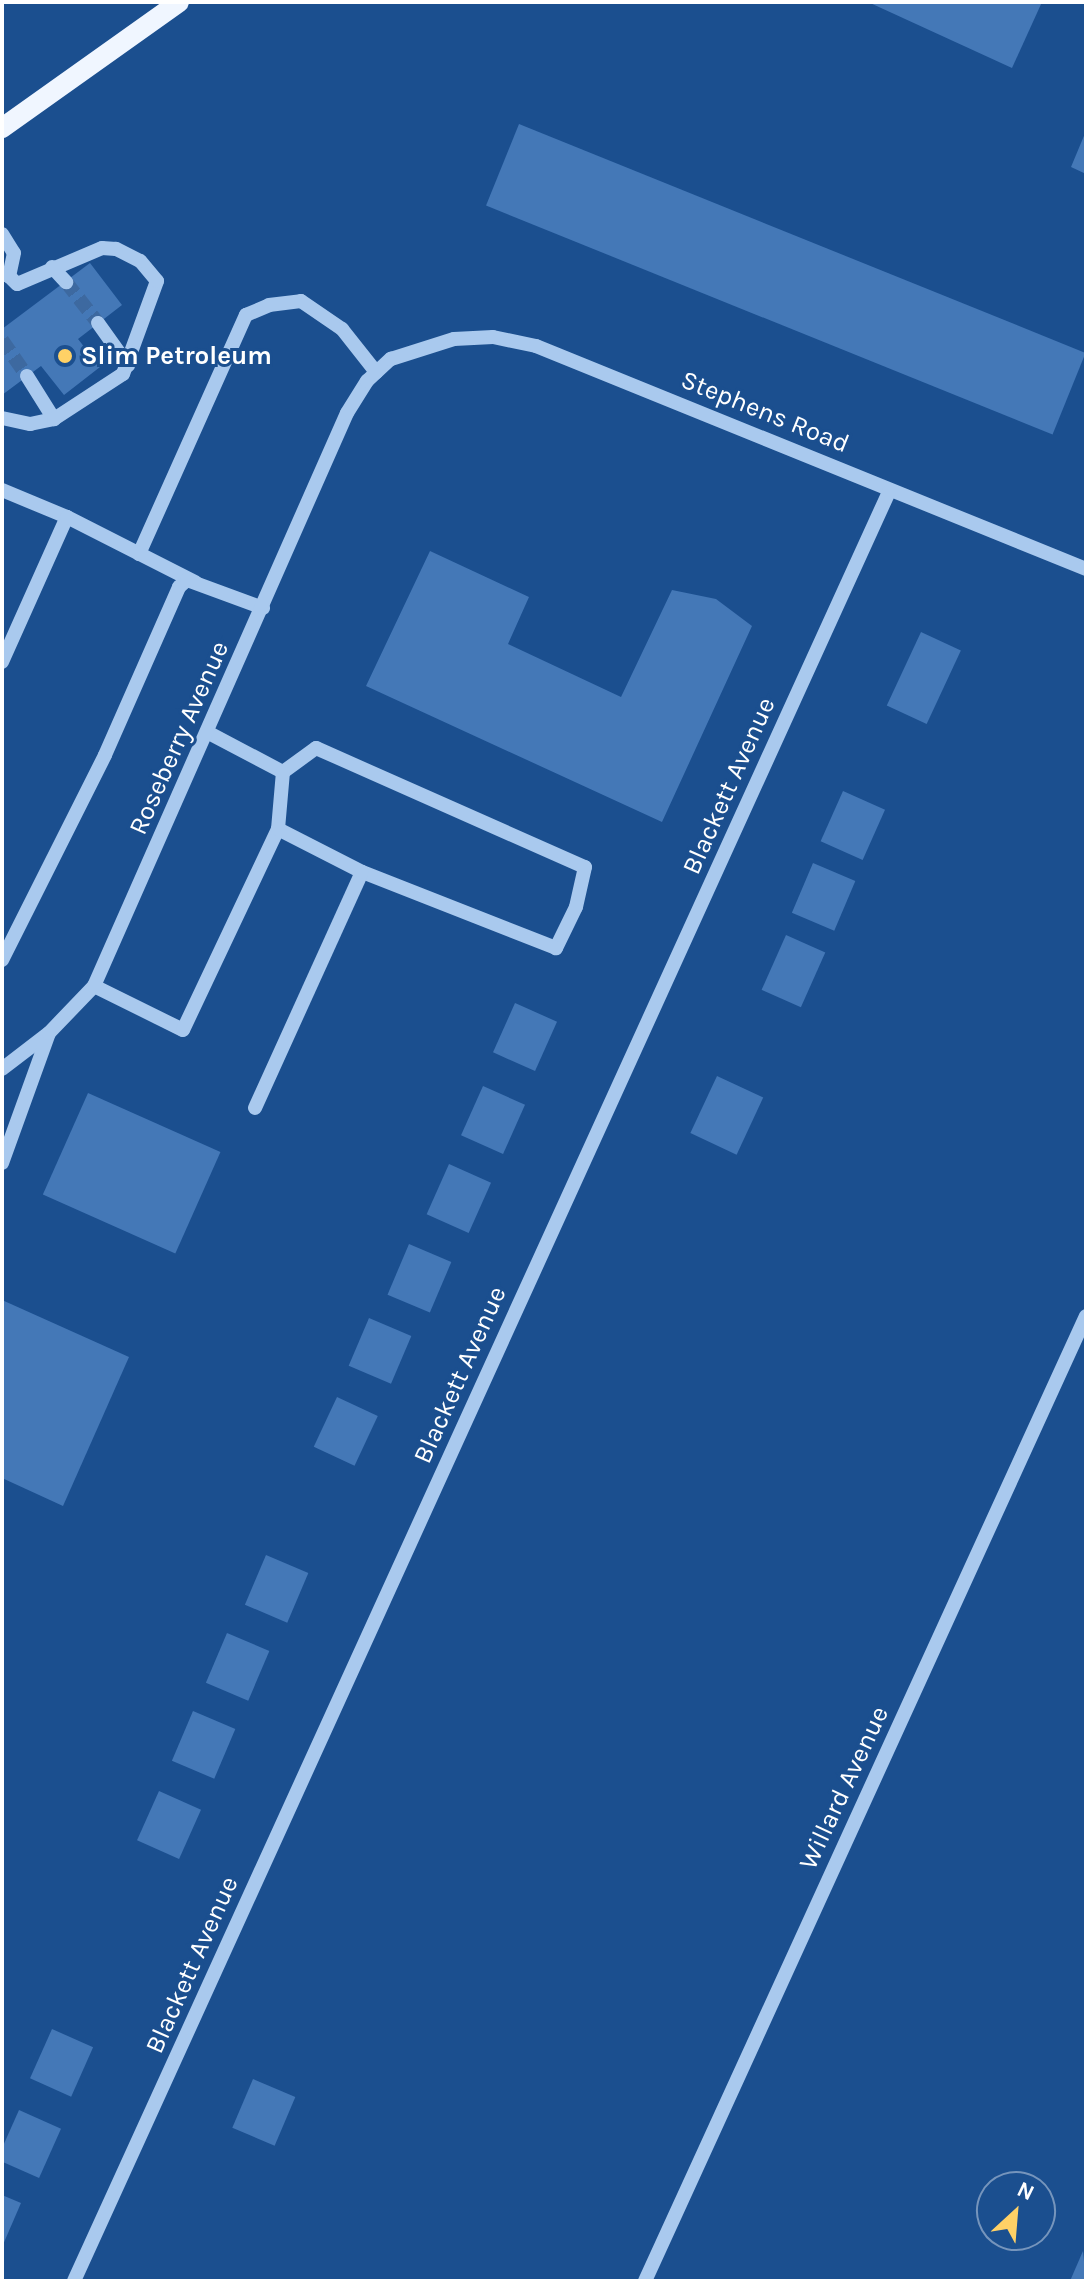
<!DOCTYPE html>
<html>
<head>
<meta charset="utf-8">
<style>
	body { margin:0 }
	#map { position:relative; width:1088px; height:2283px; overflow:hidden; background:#1b4f8f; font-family:Karla,sans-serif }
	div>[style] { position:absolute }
	.building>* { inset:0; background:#4478b7; transform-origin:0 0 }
	.minor-tunnel>* { height:14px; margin-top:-7px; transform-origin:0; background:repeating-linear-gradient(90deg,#3d69a0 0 14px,transparent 0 21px) }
	.minor>* { height:14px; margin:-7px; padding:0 7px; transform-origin:7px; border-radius:7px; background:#a9c9ee }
	.major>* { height:20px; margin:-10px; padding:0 10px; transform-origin:10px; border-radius:10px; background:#f0f6ff }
	.dots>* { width:22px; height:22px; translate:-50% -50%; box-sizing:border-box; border:4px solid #1b4f8f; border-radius:50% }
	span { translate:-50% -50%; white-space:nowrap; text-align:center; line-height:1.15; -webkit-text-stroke:6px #1b4f8f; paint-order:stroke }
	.poi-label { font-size:26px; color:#fff; font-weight:700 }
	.left { translate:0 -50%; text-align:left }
	.street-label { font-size:26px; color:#fff }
	.frame { position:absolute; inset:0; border:4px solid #fff; pointer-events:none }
	.north { position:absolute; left:976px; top:2171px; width:80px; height:80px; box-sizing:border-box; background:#1b4f8f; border:2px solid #7695bc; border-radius:50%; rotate:26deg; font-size:22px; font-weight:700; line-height:32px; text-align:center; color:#fff }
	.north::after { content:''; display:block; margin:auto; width:28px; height:36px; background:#ffd166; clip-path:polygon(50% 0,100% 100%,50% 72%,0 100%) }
</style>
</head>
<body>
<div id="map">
	<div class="building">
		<i style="clip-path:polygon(868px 2px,1042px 2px,1012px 68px)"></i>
		<i style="left:519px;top:124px;width:611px;height:88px;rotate:22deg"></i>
		<i style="clip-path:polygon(1086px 131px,1086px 174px,1071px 167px)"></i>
		<i style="clip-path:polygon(90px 263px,122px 305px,78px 339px,100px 367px,64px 395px,41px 366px,2px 395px,2px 329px)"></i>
		<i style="clip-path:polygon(430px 551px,529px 597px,508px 644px,621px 697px,672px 590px,716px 599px,752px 626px,662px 822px,366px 686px)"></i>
		<i style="left:921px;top:632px;width:44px;height:81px;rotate:25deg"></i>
		<i style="left:843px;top:791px;width:46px;height:55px;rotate:24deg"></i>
		<i style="left:813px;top:863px;width:46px;height:54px;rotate:23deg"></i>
		<i style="left:786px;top:935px;width:43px;height:60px;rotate:24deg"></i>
		<i style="left:515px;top:1003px;width:46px;height:54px;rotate:24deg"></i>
		<i style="left:717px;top:1076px;width:51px;height:63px;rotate:25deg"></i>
		<i style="left:483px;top:1086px;width:46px;height:54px;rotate:24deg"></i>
		<i style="left:88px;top:1093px;width:145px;height:111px;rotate:24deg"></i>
		<i style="left:449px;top:1164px;width:46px;height:55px;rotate:24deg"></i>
		<i style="left:409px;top:1244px;width:46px;height:55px;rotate:23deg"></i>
		<i style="clip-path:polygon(2px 1300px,129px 1357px,63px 1506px,2px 1478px)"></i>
		<i style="left:369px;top:1318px;width:46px;height:52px;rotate:23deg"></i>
		<i style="left:337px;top:1397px;width:45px;height:55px;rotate:25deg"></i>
		<i style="left:266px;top:1555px;width:46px;height:54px;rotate:23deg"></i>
		<i style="left:227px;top:1633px;width:46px;height:54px;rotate:23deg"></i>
		<i style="left:193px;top:1711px;width:46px;height:54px;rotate:23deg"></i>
		<i style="left:159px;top:1791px;width:46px;height:54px;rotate:24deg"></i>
		<i style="left:52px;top:2029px;width:45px;height:54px;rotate:24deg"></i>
		<i style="left:253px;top:2079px;width:46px;height:53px;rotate:23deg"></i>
		<i style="left:19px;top:2110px;width:46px;height:54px;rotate:24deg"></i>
		<i style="clip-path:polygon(2px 2195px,21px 2203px,2px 2247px)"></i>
		<i style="clip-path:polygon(1083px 2251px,1086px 2281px,1070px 2281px)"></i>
	</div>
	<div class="minor-tunnel">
		<i style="left:66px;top:282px;width:52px;rotate:52deg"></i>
		<i style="left:2px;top:340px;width:44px;rotate:55.2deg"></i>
	</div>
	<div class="minor">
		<i style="left:2px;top:234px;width:22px;rotate:58deg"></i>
		<i style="left:14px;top:253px;width:24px;rotate:102deg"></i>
		<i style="left:9px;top:276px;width:7px;rotate:-164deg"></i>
		<i style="left:52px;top:267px;width:21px;rotate:47deg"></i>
		<i style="left:98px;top:323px;width:52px;rotate:54.5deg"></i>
		<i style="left:27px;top:376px;width:51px;rotate:57.9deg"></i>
		<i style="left:2px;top:418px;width:29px;rotate:12deg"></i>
		<i style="left:30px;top:424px;width:25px;rotate:-12deg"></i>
		<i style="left:54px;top:419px;width:82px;rotate:-33.1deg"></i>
		<i style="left:123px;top:374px;width:99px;rotate:-69.9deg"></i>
		<i style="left:157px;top:281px;width:26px;rotate:-130deg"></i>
		<i style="left:140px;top:261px;width:27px;rotate:-153deg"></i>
		<i style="left:116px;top:249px;width:14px;rotate:-176deg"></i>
		<i style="left:102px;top:248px;width:92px;rotate:157deg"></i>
		<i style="left:17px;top:284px;width:11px;rotate:-135deg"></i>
		<i style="left:2px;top:490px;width:70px;rotate:22.6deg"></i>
		<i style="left:139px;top:554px;width:262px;rotate:-65.9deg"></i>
		<i style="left:246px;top:315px;width:25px;rotate:-23deg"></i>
		<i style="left:269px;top:305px;width:32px;rotate:-7deg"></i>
		<i style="left:301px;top:301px;width:50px;rotate:34.3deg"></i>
		<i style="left:342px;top:329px;width:55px;rotate:51.7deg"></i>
		<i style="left:2px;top:662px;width:159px;rotate:-65.9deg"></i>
		<i style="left:67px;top:517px;width:144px;rotate:26.9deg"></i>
		<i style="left:207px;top:732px;width:86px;rotate:27.8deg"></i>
		<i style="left:283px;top:772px;width:41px;rotate:-36deg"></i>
		<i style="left:316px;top:748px;width:294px;rotate:23.9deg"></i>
		<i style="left:585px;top:867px;width:41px;rotate:102.7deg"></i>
		<i style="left:576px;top:907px;width:46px;rotate:116deg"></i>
		<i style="left:556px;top:948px;width:208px;rotate:-158.6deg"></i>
		<i style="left:362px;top:872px;width:259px;rotate:114.4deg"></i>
		<i style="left:278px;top:829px;width:57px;rotate:-85deg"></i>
		<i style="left:2px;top:960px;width:229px;rotate:-63.3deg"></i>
		<i style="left:105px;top:755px;width:184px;rotate:-66.2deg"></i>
		<i style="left:179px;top:587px;width:11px;rotate:-41deg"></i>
		<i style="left:187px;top:580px;width:81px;rotate:20.2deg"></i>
		<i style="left:94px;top:986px;width:99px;rotate:26.3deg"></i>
		<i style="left:183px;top:1030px;width:222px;rotate:-64.7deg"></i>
		<i style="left:278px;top:829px;width:94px;rotate:27.1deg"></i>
		<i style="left:2px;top:1069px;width:59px;rotate:-37.5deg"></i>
		<i style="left:2px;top:1163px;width:138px;rotate:-70.1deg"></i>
		<i style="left:49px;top:1033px;width:65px;rotate:-46.2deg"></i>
		<i style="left:94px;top:986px;width:626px;rotate:-66.18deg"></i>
		<i style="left:347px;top:413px;width:38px;rotate:-58deg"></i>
		<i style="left:367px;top:381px;width:33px;rotate:-43deg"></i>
		<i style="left:391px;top:359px;width:66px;rotate:-17.6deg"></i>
		<i style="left:454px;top:339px;width:39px;rotate:-3deg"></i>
		<i style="left:493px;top:337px;width:44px;rotate:11.8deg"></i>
		<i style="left:536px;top:346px;width:593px;rotate:22.07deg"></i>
		<i style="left:74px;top:2281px;width:1968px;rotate:-65.51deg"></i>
		<i style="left:645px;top:2281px;width:1061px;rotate:-65.44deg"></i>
	</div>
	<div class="major">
		<i style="left:2px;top:128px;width:217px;rotate:-35.4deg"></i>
	</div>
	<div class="dots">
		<i style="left:65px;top:356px;background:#ffd166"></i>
	</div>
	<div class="poi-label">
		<span class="left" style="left:81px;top:356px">Slim Petroleum</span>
	</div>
	<div class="street-label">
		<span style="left:765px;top:412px;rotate:22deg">Stephens Road</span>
		<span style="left:179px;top:738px;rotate:-66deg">Roseberry Avenue</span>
		<span style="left:729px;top:786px;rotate:-66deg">Blackett Avenue</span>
		<span style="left:460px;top:1375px;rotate:-66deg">Blackett Avenue</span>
		<span style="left:844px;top:1788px;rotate:-65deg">Willard Avenue</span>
		<span style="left:192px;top:1965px;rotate:-66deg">Blackett Avenue</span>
	</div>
	<div class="frame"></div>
	<div class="north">N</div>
</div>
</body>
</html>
